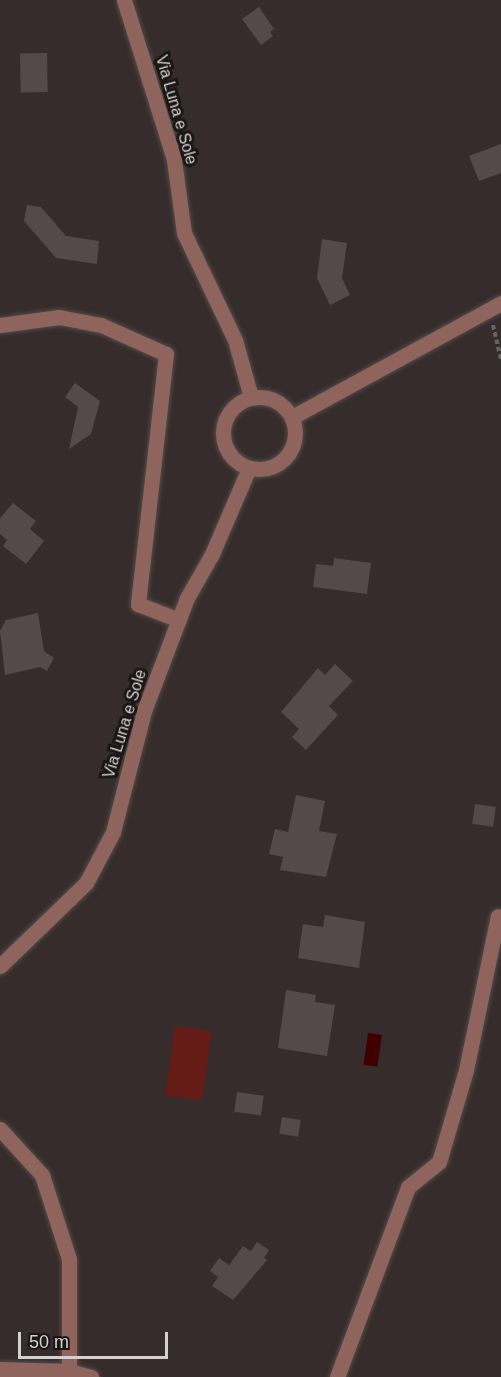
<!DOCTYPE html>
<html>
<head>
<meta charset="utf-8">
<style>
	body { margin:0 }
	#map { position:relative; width:501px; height:1377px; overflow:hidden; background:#352c2b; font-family:Arial,sans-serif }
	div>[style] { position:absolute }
	.green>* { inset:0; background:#651c16; transform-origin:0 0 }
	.water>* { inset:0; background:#400000; transform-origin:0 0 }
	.building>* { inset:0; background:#544a49; transform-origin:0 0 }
	.path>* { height:4px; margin-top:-2px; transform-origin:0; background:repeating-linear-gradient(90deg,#6b6362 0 4.5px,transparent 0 7.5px) }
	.roads { filter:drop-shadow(0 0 2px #524a49) drop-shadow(0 0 2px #524a49) }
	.minor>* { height:15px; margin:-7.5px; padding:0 7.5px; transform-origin:7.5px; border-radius:7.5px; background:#8e645d }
	.minor>.ring { margin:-7.5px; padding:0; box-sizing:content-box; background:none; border:15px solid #8e645d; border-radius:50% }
	span { translate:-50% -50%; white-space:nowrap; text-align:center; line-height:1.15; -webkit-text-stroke:6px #191615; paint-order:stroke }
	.street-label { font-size:16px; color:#d5d0cf }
	.scale { position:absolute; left:18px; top:1332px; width:150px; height:27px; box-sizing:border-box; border:3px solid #d5d0cf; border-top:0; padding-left:8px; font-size:18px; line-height:21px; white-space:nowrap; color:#d5d0cf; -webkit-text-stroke:4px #191615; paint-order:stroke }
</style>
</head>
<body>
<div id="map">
	<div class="green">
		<i style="left:175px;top:1026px;width:37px;height:70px;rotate:8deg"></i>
	</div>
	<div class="water">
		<i style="left:368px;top:1033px;width:14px;height:32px;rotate:8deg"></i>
	</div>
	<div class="building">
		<i style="clip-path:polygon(259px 7px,274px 29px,270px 32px,273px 36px,261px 45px,242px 19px)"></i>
		<i style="left:47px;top:53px;width:39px;height:27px;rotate:89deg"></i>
		<i style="clip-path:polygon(501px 144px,501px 173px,479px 181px,469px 156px)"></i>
		<i style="clip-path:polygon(27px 205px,41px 207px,66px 236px,99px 241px,97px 264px,56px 258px,24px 221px)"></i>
		<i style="clip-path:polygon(322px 239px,347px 243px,342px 278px,350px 295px,330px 305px,317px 278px)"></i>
		<i style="clip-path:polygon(75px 383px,100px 401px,91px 434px,69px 449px,78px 407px,65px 397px)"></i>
		<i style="clip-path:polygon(13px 503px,36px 521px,30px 529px,44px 541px,26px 564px,3px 546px,7px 540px,0 534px,0 518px)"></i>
		<i style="clip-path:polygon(334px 558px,371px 563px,367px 594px,313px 587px,316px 564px,333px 566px)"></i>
		<i style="clip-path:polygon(38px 613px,44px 651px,54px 658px,47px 671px,40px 667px,5px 675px,0 631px,6px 620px)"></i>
		<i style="clip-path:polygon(335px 664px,353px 681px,329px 706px,338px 715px,306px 750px,292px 737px,299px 729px,281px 712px,318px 668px,325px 675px)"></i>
		<i style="clip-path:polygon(296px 795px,325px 801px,319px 831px,337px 834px,326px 877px,280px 870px,283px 857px,269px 854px,275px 829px,288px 832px)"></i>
		<i style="left:475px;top:804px;width:21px;height:20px;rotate:8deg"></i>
		<i style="clip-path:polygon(325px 915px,365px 922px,359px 968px,298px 958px,303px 924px,323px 927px)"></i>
		<i style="clip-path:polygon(286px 990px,316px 995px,315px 1002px,335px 1005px,327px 1056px,278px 1048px)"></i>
		<i style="left:237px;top:1092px;width:27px;height:20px;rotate:8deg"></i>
		<i style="left:282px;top:1117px;width:19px;height:17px;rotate:9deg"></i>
		<i style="clip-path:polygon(257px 1242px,269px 1250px,264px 1258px,267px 1260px,233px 1300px,212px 1286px,218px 1277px,210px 1271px,219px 1258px,229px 1265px,243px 1246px,251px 1251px)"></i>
	</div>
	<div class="path">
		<i style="left:493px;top:325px;width:35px;rotate:77deg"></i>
	</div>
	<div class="roads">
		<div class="minor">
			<i style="left:124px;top:0;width:168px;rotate:72.6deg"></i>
			<i style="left:174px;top:160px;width:74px;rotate:82.2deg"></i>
			<i style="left:184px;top:233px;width:119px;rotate:64.5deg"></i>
			<i style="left:235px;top:340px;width:59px;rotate:74.3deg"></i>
			<i style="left:0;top:325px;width:60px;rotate:-7.7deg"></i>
			<i style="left:59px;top:317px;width:43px;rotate:10.8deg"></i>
			<i style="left:101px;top:325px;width:71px;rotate:24deg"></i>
			<i style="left:166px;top:354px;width:252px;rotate:96.4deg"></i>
			<i style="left:138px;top:604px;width:44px;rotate:21.3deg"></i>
			<i class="ring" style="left:223px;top:397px;width:57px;height:57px"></i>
			<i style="left:292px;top:417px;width:238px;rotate:-28.6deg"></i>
			<i style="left:0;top:966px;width:120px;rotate:-44deg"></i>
			<i style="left:86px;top:883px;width:58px;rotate:-62.1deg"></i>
			<i style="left:113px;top:832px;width:125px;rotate:-75.6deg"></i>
			<i style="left:144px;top:711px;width:121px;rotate:-69.2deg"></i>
			<i style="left:187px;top:598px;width:51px;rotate:-60.4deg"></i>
			<i style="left:212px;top:554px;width:94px;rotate:-66.7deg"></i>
			<i style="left:0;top:1129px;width:62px;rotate:47.6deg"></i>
			<i style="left:42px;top:1175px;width:88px;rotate:72.2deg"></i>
			<i style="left:69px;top:1259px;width:118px;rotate:90deg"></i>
			<i style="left:0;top:1369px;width:69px;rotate:1.7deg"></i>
			<i style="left:69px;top:1371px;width:23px;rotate:15deg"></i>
			<i style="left:337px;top:1377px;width:203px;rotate:-69.5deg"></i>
			<i style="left:408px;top:1187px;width:40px;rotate:-39deg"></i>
			<i style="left:439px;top:1162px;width:96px;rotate:-73.6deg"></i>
			<i style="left:466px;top:1070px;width:157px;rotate:-78.3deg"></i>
		</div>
	</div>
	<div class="street-label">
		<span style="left:176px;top:110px;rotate:74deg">Via Luna e Sole</span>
		<span style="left:125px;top:724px;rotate:-73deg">Via Luna e Sole</span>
	</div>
	<div class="scale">50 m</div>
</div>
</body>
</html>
